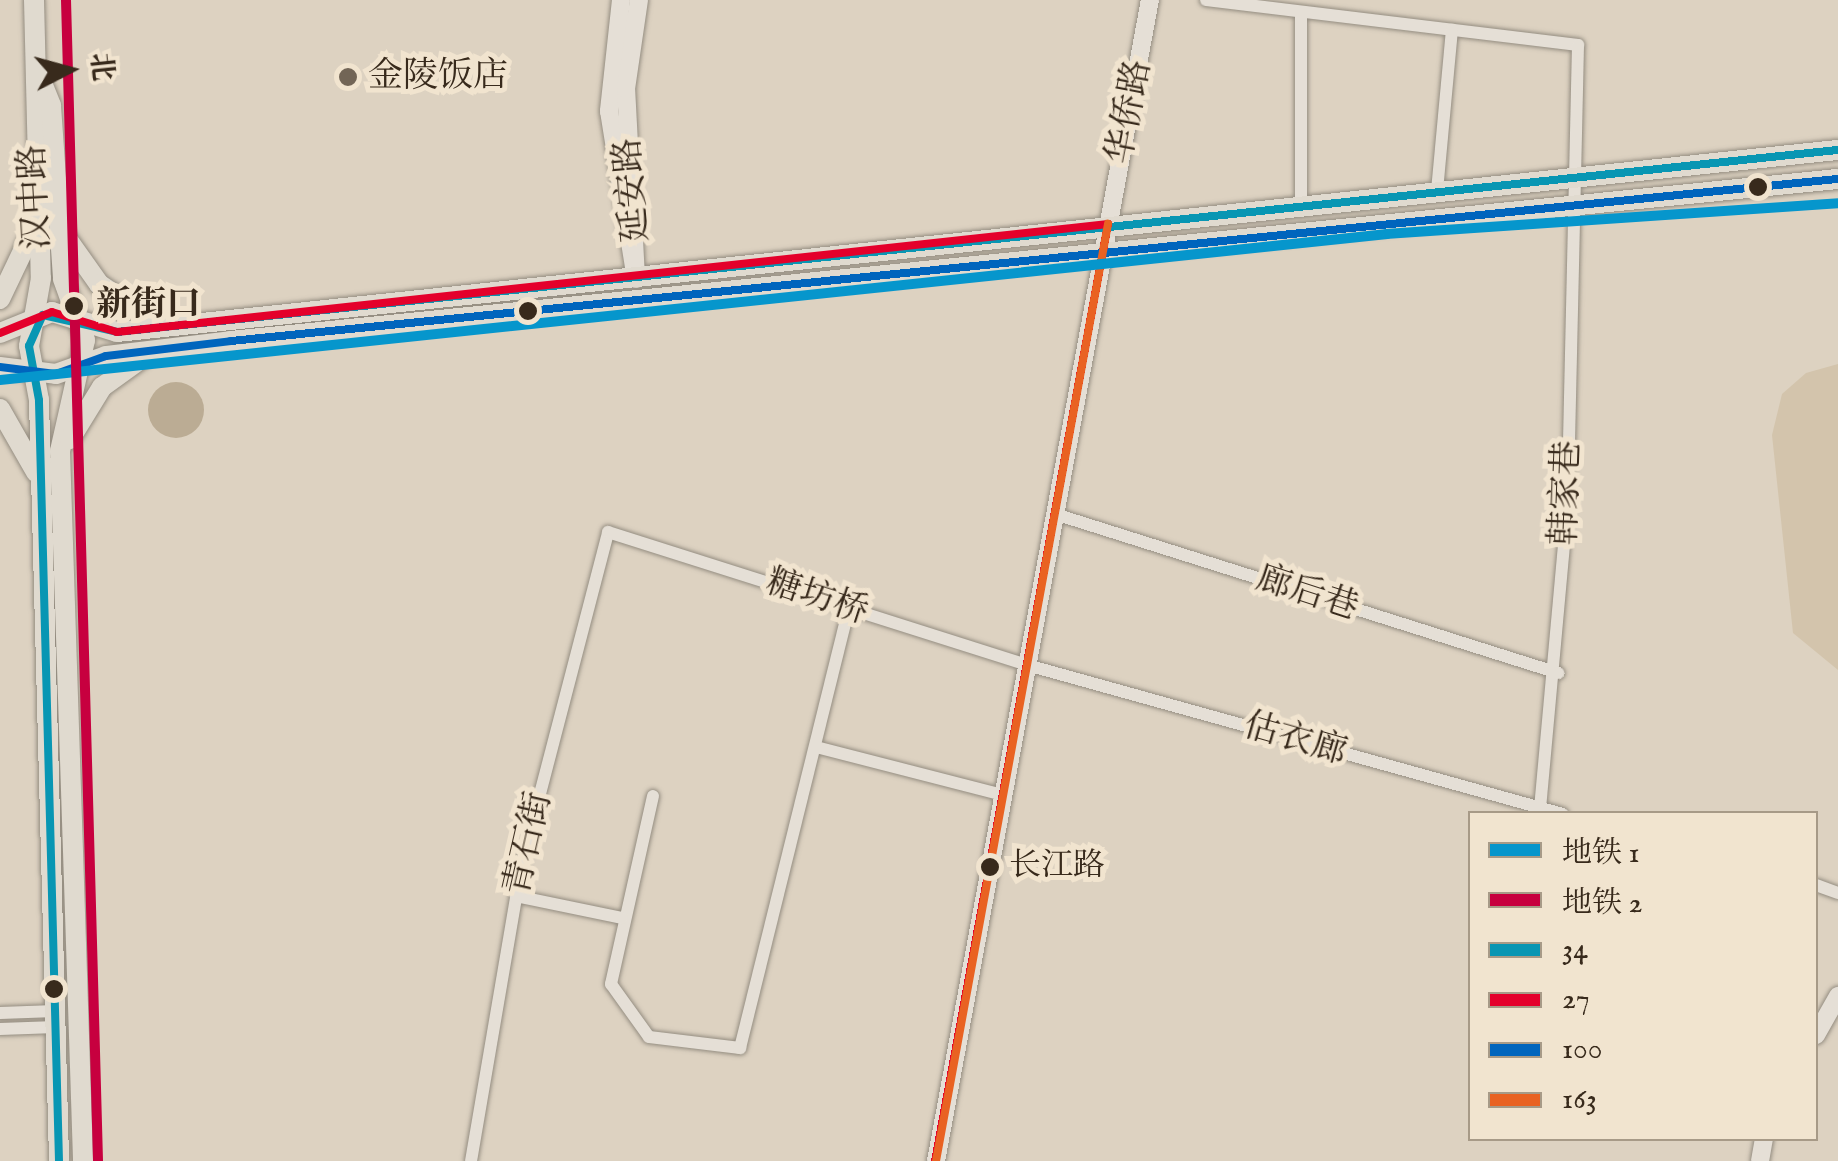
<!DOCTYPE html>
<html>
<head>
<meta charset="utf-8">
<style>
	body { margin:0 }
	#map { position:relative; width:1838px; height:1161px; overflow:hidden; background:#ddd2c1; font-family:"IM FELL English","Noto Serif SC",serif }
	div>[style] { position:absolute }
	.green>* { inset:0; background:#d3c4ac }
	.water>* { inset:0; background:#bbac94 }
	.round { border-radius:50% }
	.roads { filter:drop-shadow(0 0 2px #948d81) drop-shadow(0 0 2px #948d81) }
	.street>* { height:12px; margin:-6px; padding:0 6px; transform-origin:6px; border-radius:6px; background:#e5dfd6 }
	.secondary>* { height:18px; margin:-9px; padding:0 9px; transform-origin:9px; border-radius:9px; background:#e5dfd6 }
	.primary>* { height:20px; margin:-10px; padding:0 10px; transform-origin:10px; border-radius:10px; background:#e0dacf }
	.bus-1>* { height:8px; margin:-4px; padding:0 4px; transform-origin:4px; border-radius:4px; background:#0896b3 }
	.bus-2>* { height:8px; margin:-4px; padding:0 4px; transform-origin:4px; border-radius:4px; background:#e4002b }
	.bus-3>* { height:8px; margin:-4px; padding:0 4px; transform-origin:4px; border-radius:4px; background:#0065bd }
	.bus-4>* { height:8px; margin:-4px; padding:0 4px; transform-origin:4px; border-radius:4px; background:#e96222 }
	.metro-1>* { height:10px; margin:-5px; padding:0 5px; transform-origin:5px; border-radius:5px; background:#0696cc }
	.metro-2>* { height:10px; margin:-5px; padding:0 5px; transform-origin:5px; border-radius:5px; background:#c7003f }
	.dots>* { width:28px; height:28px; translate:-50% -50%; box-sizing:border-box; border:5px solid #f1e4cf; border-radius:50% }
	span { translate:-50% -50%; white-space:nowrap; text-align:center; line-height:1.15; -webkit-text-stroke:10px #f1e4cf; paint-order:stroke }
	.bus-label { font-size:32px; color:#382a1c }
	.left { translate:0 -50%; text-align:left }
	.poi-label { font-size:35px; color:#382a1c }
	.street-label { font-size:35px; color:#382a1c }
	.stop-label { font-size:35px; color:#382a1c; font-weight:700 }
	.legend { position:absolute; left:1468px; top:811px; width:350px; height:330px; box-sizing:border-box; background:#f1e4cf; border:2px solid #a79a87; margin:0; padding:12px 18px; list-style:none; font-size:30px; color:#382a1c }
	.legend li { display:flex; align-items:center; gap:20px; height:50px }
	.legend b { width:50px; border:2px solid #a79a87 }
	.north { position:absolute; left:20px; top:20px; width:100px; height:100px; -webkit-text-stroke:8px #f1e4cf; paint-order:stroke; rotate:84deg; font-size:28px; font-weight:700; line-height:40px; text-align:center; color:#382a1c }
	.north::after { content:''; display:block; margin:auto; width:35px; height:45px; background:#382a1c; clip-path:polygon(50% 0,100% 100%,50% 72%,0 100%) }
</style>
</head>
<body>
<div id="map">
	<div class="green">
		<i style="clip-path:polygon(1838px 364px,1838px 670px,1793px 633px,1772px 435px,1782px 394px,1806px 373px)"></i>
	</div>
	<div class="water">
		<i class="round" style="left:148px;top:382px;width:56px;height:56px"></i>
	</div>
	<div class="roads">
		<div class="street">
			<i style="left:1206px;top:0;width:375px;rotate:6.9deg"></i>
			<i style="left:1578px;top:45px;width:456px;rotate:91.3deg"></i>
			<i style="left:1568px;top:501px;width:307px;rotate:95.2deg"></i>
			<i style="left:1437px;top:191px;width:162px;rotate:-84.7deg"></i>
			<i style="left:1301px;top:206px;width:194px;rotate:-90deg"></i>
			<i style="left:1055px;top:514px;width:528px;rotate:17.54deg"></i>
			<i style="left:816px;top:747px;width:193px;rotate:14.4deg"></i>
			<i style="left:653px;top:796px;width:193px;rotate:102.6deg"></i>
			<i style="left:611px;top:984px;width:65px;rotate:54.4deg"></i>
			<i style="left:649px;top:1037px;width:92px;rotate:6.9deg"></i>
			<i style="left:740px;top:1048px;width:452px;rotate:-76.1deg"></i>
			<i style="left:1816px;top:885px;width:23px;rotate:20deg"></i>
			<i style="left:516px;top:896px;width:108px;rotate:11.7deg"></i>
			<i style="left:0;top:1013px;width:55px;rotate:-2.1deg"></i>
			<i style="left:0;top:1029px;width:56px;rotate:-2deg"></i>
			<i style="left:471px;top:1161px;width:302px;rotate:-80.3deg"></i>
			<i style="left:522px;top:863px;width:342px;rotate:-75.4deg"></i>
			<i style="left:608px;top:532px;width:440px;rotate:17.6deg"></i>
			<i style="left:1027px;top:665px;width:556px;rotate:15.54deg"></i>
		</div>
		<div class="secondary">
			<i style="left:621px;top:0;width:112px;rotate:96.2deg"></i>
			<i style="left:609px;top:111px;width:170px;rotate:80.9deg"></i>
			<i style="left:636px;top:278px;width:189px;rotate:-93deg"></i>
			<i style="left:626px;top:89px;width:90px;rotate:-81.7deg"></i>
			<i style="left:1816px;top:1035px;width:45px;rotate:-60.6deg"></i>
			<i style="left:936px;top:1161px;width:1181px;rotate:-79.56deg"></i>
			<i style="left:1760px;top:1161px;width:23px;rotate:-80deg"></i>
		</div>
		<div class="primary">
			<i style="left:34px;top:0;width:278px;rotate:88.6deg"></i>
			<i style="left:41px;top:278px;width:69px;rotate:100deg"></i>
			<i style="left:29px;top:346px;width:55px;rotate:79.5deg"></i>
			<i style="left:39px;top:400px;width:761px;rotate:88.49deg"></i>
			<i style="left:38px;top:73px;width:35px;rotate:68deg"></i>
			<i style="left:51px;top:106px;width:173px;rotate:86deg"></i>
			<i style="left:63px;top:279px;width:65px;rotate:70.2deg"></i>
			<i style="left:85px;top:340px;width:114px;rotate:102.7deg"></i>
			<i style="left:60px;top:451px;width:710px;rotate:88.14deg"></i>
			<i style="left:65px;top:236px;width:59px;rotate:54.7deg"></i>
			<i style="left:99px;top:284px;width:76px;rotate:33.7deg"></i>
			<i style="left:0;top:299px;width:74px;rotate:-64.5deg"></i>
			<i style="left:0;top:333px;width:56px;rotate:-22deg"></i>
			<i style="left:52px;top:312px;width:68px;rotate:17.1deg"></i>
			<i style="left:117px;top:332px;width:1731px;rotate:-6.04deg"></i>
			<i style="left:0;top:367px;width:56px;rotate:7.1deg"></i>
			<i style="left:56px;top:374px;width:53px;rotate:-19.8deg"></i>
			<i style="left:106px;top:356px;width:126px;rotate:-6.8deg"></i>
			<i style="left:231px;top:341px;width:1615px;rotate:-5.76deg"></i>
			<i style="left:0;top:409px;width:73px;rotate:60.3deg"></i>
			<i style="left:70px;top:439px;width:61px;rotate:-58.4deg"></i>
			<i style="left:102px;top:387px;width:53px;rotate:-35.8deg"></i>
		</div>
	</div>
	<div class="bus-1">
		<i style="left:59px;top:1161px;width:761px;rotate:-91.51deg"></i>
		<i style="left:39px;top:400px;width:55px;rotate:-100.5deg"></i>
		<i style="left:29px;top:346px;width:34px;rotate:-66deg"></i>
		<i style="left:43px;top:315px;width:76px;rotate:12.9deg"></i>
		<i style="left:117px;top:332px;width:1731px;rotate:-6.04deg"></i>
	</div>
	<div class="bus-2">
		<i style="left:0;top:333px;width:56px;rotate:-22deg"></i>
		<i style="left:52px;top:312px;width:68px;rotate:17.1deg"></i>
		<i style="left:117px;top:332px;width:997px;rotate:-6.22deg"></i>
		<i style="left:1108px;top:224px;width:953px;rotate:100.46deg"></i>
	</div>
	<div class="bus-3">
		<i style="left:0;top:367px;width:56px;rotate:7.1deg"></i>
		<i style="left:56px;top:374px;width:53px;rotate:-19.8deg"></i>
		<i style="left:106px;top:356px;width:126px;rotate:-6.8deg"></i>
		<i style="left:231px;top:341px;width:1615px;rotate:-5.76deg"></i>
	</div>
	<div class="bus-4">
		<i style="left:936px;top:1161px;width:953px;rotate:-79.6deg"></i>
	</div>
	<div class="metro-1">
		<i style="left:0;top:380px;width:1395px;rotate:-6.01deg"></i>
		<i style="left:1387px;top:234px;width:452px;rotate:-3.9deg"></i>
	</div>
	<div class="metro-2">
		<i style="left:66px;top:0;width:1161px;rotate:88.42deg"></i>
	</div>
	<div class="dots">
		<i style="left:348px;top:77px;background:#726556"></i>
		<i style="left:1758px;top:187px;background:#382a1c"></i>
		<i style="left:74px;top:306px;background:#382a1c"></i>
		<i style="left:528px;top:311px;background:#382a1c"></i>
		<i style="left:990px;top:867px;background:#382a1c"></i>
		<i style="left:54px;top:989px;background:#382a1c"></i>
	</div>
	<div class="bus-label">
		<span class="left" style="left:1009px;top:867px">长江路</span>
	</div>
	<div class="poi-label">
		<span class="left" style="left:368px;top:77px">金陵饭店</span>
	</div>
	<div class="street-label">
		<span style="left:1130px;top:112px;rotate:-79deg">华侨路</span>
		<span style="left:633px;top:190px;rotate:-95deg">延安路</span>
		<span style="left:36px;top:197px;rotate:-93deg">汉中路</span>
		<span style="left:1567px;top:493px;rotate:-88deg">韩家巷</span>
		<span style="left:1307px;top:594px;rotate:18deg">廊后巷</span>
		<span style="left:817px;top:598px;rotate:18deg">糖坊桥</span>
		<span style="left:1295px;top:740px;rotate:16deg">估衣廊</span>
		<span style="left:529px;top:844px;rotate:-77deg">青石街</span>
	</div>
	<div class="stop-label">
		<span class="left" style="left:96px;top:306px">新街口</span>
	</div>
	<ul class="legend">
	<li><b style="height:12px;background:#0696cc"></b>地铁 1</li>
	<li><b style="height:12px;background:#c7003f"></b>地铁 2</li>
	<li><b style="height:12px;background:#0896b3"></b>34</li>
	<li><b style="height:12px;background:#e4002b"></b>27</li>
	<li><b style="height:12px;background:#0065bd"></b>100</li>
	<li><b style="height:12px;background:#e96222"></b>163</li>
	</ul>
	<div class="north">北</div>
</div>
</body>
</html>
